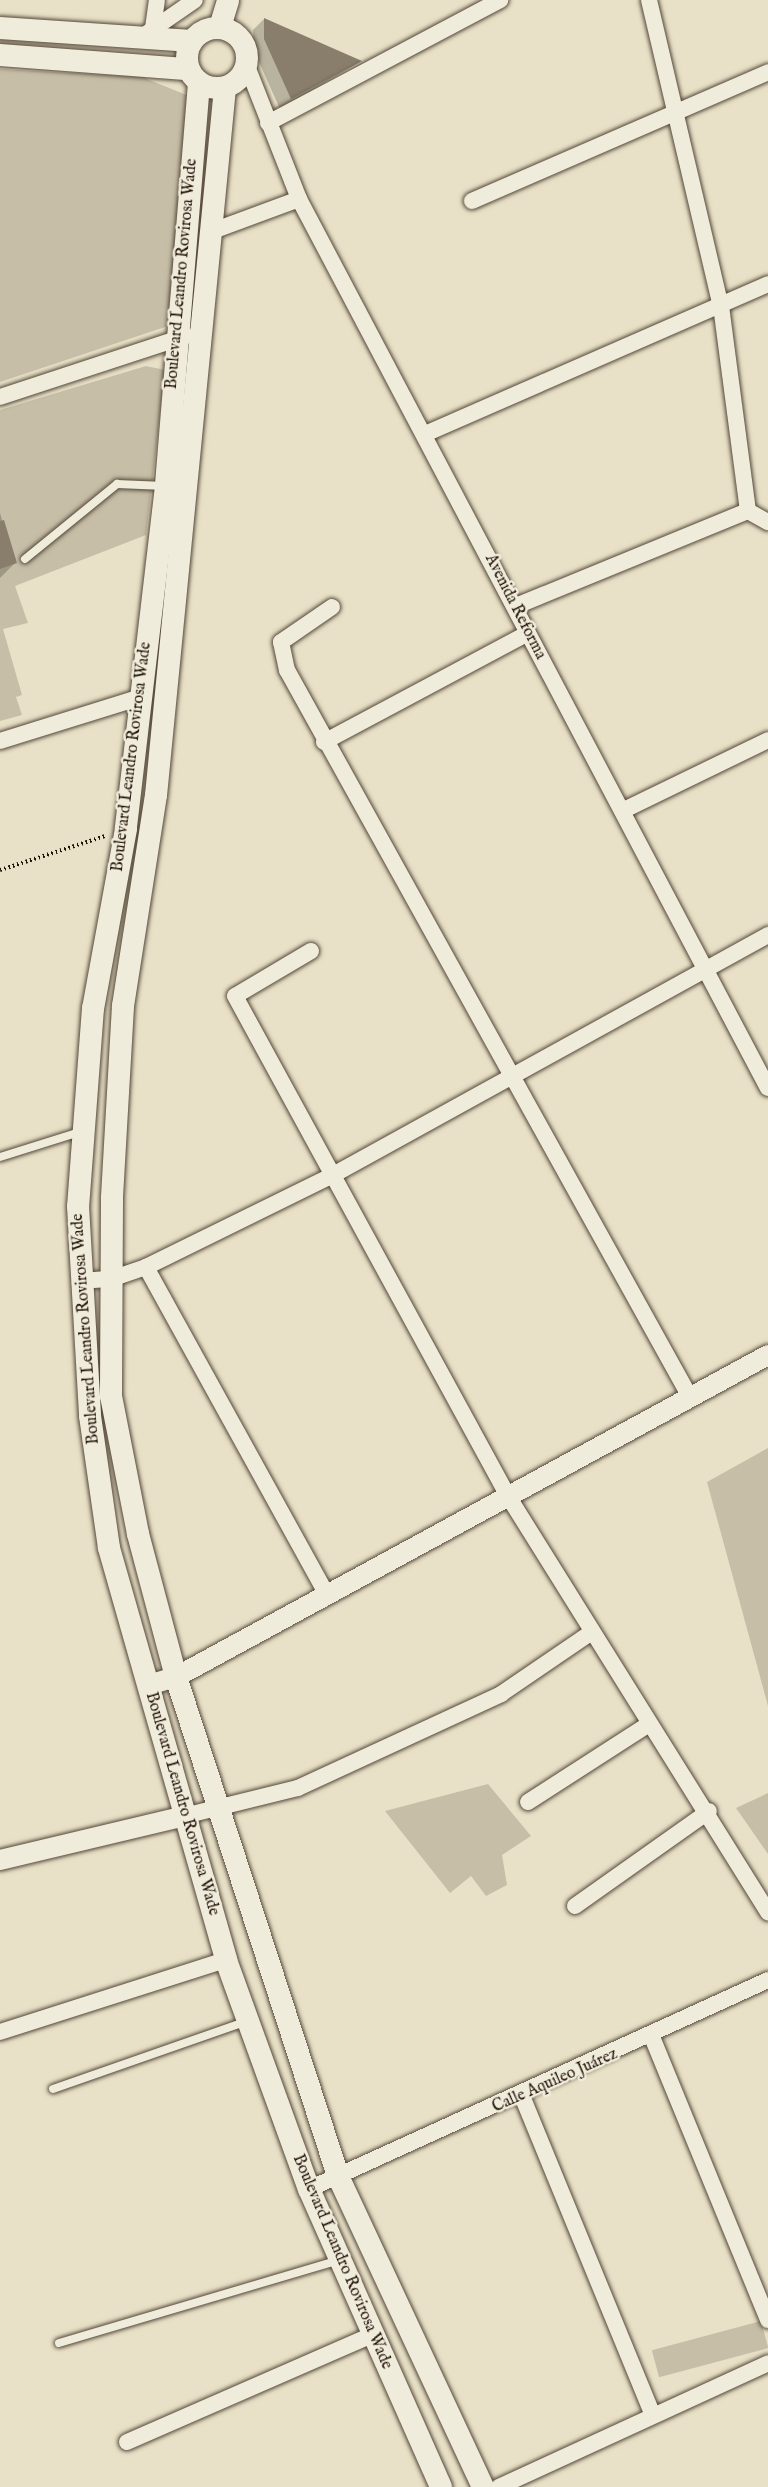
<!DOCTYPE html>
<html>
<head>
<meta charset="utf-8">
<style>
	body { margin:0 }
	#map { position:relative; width:768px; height:2487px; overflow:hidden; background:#e8e1c7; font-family:"IM FELL English",serif }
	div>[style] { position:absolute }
	.green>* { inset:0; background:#c6bea7; transform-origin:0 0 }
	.shadow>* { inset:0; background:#0003 }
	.building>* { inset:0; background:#897e6c }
	.path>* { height:4px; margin-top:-2px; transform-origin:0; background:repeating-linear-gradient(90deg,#221309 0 1.5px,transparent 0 4.5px) }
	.roads { filter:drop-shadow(0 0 2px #544638) drop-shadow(0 0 2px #544638) }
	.service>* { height:8px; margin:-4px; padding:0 4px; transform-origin:4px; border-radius:4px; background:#f0ecdb }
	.minor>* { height:16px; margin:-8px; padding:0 8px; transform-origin:8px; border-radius:8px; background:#f0ecdb }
	.tertiary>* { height:20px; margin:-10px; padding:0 10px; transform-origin:10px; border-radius:10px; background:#f0ecdb }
	.secondary>* { height:22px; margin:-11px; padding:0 11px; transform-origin:11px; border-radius:11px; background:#f0ecdb }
	.secondary>.ring { margin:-11px; padding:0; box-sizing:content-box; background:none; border:22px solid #f0ecdb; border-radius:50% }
	span { translate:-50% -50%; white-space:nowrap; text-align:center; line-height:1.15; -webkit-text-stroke:5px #f0ecdb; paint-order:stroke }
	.street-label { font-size:16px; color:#221309 }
</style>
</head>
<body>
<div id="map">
	<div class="green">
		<i style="clip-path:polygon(0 69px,142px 77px,189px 96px,168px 326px,0 382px)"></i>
		<i style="clip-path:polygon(146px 366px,165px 370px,146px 535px,15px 586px,28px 623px,3px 629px,22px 695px,16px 697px,22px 715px,0 721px,0 410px)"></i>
		<i style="clip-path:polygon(768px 1448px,768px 1706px,707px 1482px)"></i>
		<i style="clip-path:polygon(488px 1784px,531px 1836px,502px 1855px,507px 1885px,486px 1896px,471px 1876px,450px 1893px,385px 1811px)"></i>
		<i style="clip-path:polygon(768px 1793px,768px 1854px,736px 1808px)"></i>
		<i style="left:761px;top:2321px;width:28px;height:113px;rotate:75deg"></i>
	</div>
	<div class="shadow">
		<i style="clip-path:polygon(264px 19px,360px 62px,280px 109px,254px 51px,253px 30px)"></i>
		<i style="clip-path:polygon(0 513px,15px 563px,0 578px)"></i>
	</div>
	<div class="building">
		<i style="clip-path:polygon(264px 18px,362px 61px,291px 99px,264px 39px)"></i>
		<i style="clip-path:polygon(4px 520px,17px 563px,0 569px,0 521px)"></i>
	</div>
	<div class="path">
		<i style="left:0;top:870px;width:110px;rotate:-17.9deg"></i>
	</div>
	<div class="roads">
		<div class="service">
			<i style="left:25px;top:559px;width:119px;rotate:-39.2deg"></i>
			<i style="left:117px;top:484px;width:48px;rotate:2.4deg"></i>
			<i style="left:0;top:1157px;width:87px;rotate:-17.4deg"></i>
			<i style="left:53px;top:2089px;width:206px;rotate:-19.3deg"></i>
			<i style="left:59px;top:2343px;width:292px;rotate:-16.5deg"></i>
		</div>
		<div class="minor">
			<i style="left:649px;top:0;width:314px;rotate:76.8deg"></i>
			<i style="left:721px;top:306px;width:207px;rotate:82.5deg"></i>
			<i style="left:153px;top:28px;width:28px;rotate:-82deg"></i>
			<i style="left:143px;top:36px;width:63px;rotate:-34.7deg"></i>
			<i style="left:247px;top:66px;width:143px;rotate:68.6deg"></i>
			<i style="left:299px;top:199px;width:1005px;rotate:62.19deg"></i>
			<i style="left:268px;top:123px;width:263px;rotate:-27.9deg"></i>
			<i style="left:472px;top:201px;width:323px;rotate:-23.5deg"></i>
			<i style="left:210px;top:232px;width:95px;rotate:-20.3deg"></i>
			<i style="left:0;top:397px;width:196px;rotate:-18.2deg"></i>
			<i style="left:425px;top:434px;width:374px;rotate:-23.6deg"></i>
			<i style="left:748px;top:511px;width:23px;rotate:29deg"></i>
			<i style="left:516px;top:606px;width:251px;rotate:-22.3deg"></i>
			<i style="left:332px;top:607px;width:62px;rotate:145.5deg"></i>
			<i style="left:281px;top:642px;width:29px;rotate:78deg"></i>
			<i style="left:287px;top:670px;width:831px;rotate:61deg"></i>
			<i style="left:0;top:741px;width:145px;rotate:-17.3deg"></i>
			<i style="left:324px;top:742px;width:231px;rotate:-28.1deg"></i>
			<i style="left:624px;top:810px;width:160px;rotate:-25.9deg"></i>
			<i style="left:311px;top:951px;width:88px;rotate:149.4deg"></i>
			<i style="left:235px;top:996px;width:570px;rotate:61.37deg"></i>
			<i style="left:508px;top:1496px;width:491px;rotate:58deg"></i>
			<i style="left:146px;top:1267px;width:372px;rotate:61.1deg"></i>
			<i style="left:80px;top:1281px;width:31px;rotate:-4deg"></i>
			<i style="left:111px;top:1279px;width:37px;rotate:-19deg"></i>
			<i style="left:146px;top:1267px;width:211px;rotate:-26.2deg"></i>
			<i style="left:335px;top:1174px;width:495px;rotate:-28.9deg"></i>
			<i style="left:528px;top:1802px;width:144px;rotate:-32.8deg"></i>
			<i style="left:184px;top:1816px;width:117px;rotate:-13.8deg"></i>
			<i style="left:298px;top:1788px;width:224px;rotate:-24.8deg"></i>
			<i style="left:501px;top:1694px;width:110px;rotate:-34.3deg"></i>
			<i style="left:575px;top:1906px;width:164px;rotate:-35.3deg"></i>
			<i style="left:0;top:2032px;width:237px;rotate:-17.7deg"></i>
			<i style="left:652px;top:2037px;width:306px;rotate:67.7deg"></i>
			<i style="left:522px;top:2096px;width:345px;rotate:67.7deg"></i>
			<i style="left:309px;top:2189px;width:504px;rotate:-24.48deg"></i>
			<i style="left:127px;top:2442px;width:267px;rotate:-23.6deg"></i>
			<i style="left:499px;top:2487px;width:296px;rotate:-24.7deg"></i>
		</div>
		<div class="tertiary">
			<i style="left:149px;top:1685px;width:28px;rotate:-17deg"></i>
			<i style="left:176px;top:1677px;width:674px;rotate:-28.54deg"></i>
			<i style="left:0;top:1860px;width:189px;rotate:-13.4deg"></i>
		</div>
		<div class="secondary">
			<i style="left:220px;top:27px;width:28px;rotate:-73deg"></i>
			<i class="ring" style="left:187px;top:28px;width:38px;height:38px"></i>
			<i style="left:0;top:28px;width:192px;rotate:3.9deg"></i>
			<i style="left:0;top:55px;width:189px;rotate:4.3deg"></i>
			<i style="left:199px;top:83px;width:404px;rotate:94.7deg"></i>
			<i style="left:166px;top:486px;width:345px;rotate:96.7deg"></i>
			<i style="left:126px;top:829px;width:182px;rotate:100.4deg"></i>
			<i style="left:93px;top:1008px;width:199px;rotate:94.3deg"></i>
			<i style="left:78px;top:1206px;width:210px;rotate:86.7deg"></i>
			<i style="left:90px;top:1416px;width:133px;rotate:81.8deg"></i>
			<i style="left:109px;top:1548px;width:428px;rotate:74.1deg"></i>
			<i style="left:226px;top:1960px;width:244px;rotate:70.1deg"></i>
			<i style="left:309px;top:2189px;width:326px;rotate:66.1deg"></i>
			<i style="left:225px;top:88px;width:710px;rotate:95.57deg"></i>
			<i style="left:156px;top:795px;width:214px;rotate:98.9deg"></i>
			<i style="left:123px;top:1006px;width:193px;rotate:93.3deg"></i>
			<i style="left:112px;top:1199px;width:197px;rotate:90.3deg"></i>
			<i style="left:111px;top:1396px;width:141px;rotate:78.9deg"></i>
			<i style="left:138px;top:1534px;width:148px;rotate:75.1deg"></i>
			<i style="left:176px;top:1677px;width:525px;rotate:72.01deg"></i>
			<i style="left:338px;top:2176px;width:343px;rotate:65deg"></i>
		</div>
	</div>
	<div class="street-label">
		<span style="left:182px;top:274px;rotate:-85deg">Boulevard Leandro Rovirosa Wade</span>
		<span style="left:515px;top:607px;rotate:63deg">Avenida Reforma</span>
		<span style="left:132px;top:757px;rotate:-83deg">Boulevard Leandro Rovirosa Wade</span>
		<span style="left:86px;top:1329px;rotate:-94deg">Boulevard Leandro Rovirosa Wade</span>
		<span style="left:182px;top:1804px;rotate:74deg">Boulevard Leandro Rovirosa Wade</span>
		<span style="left:555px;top:2081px;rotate:-24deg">Calle Aquileo Juárez</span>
		<span style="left:342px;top:2262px;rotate:67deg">Boulevard Leandro Rovirosa Wade</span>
	</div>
</div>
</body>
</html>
